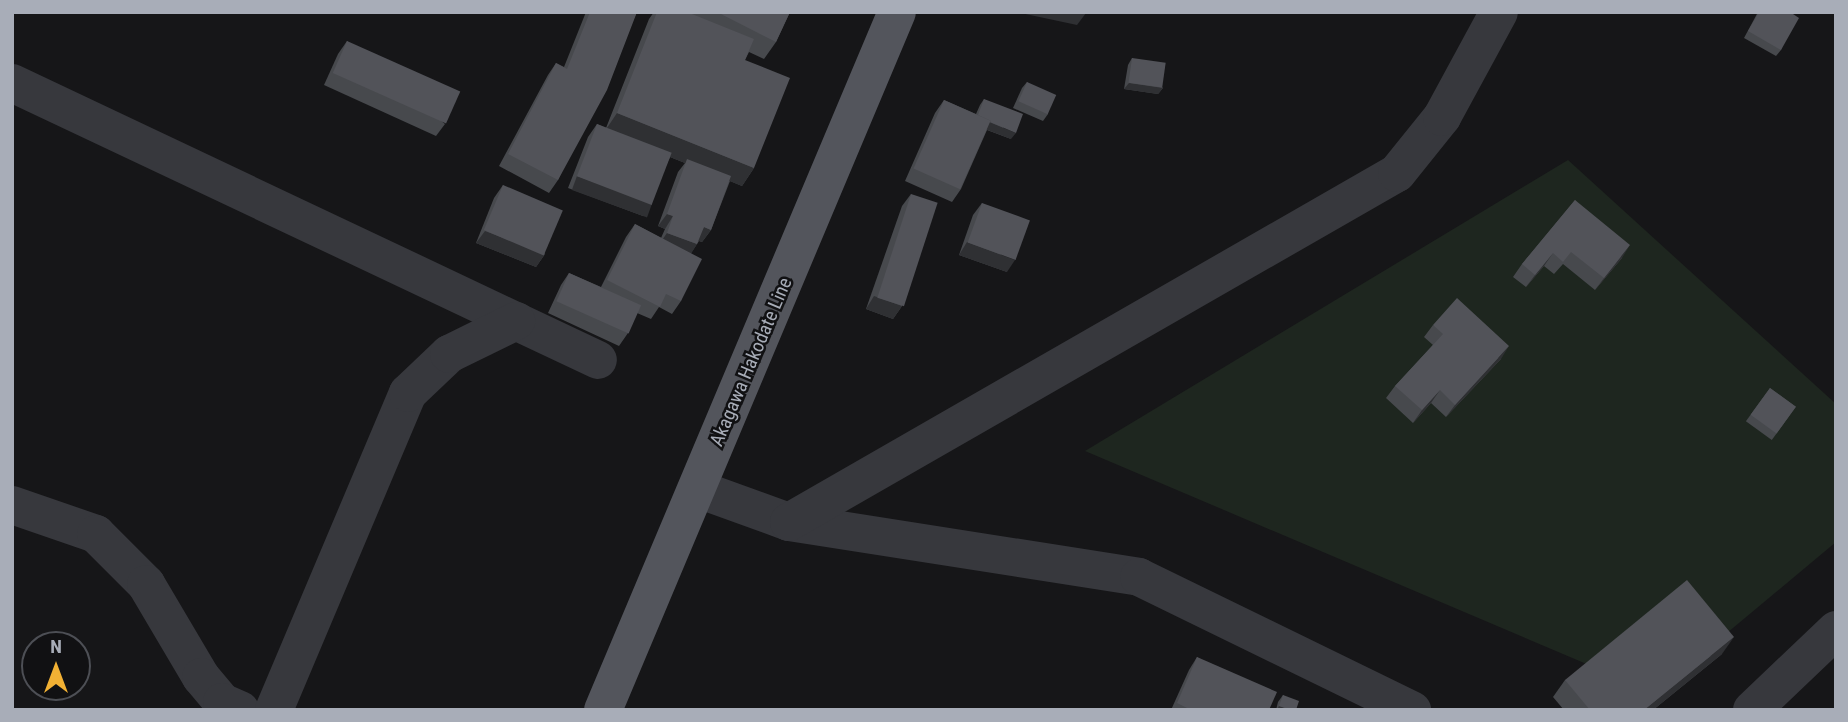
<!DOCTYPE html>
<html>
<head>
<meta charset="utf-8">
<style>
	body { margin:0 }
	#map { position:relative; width:1848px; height:722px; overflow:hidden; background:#161618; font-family:"Roboto Condensed",sans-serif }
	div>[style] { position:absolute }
	.green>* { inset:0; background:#1e261f }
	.minor>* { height:38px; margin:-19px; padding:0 19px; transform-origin:19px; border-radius:19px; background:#37383d }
	.major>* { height:38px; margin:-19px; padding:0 19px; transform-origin:19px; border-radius:19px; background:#53555c }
	.wall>* { inset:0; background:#47494d; transform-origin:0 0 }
	.shaded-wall>* { inset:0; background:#2f3033; transform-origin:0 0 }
	.building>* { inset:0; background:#525359; transform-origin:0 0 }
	span { translate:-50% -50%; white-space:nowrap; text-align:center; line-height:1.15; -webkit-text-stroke:5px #111113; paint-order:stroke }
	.street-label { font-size:19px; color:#a8adb8 }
	.frame { position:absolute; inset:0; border:14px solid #a8adb8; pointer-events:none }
	.north { position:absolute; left:21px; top:631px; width:70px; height:70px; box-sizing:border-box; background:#111113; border:2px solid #4d4f55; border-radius:50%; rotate:0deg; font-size:19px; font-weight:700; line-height:28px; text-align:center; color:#a8adb8 }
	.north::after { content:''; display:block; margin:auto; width:24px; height:32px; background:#f2b134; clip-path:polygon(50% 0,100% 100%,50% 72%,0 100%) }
</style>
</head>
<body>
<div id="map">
	<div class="green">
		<i style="clip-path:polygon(1568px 160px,1836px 404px,1836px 542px,1655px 693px,1085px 451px)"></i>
	</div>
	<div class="minor">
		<i style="left:12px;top:83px;width:648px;rotate:25.3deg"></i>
		<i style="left:698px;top:489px;width:97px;rotate:19.9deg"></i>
		<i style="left:789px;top:522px;width:354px;rotate:8.9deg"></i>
		<i style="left:1139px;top:577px;width:304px;rotate:26deg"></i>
		<i style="left:12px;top:505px;width:89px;rotate:19deg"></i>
		<i style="left:96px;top:534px;width:71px;rotate:45deg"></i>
		<i style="left:146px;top:584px;width:108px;rotate:59.4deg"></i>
		<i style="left:201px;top:677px;width:33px;rotate:50deg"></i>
		<i style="left:222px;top:702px;width:20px;rotate:24deg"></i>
		<i style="left:789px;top:522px;width:701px;rotate:-29.86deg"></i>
		<i style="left:1397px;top:173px;width:72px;rotate:-51.2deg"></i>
		<i style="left:1442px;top:117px;width:119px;rotate:-61.5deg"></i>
		<i style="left:274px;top:710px;width:344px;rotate:-67.1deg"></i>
		<i style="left:408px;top:393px;width:57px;rotate:-43.6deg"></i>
		<i style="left:449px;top:354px;width:75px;rotate:-26.2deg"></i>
		<i style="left:1752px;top:710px;width:116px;rotate:-43.6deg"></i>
	</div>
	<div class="major">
		<i style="left:603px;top:710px;width:757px;rotate:-67.16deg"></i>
	</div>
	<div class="wall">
		<i style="clip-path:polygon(586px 12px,637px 12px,558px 180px,549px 193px,499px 166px,548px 75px,556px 63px,564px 67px)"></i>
		<i style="clip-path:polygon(654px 12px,790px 12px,776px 42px,764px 59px,749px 52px,745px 60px,754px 168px,742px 186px,730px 181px,711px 230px,702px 242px,699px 241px,691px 253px,681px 301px,672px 314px,659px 307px,651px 319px,637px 313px,628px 333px,619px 346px,548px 313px,561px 285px,569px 273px,601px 287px,626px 237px,635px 224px,661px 238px,665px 229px,658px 226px,678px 172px,685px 163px,670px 157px,643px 216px,568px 188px,588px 137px,597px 124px,606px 128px,649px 19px)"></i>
		<i style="clip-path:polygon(1758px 12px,1790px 12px,1781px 50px,1776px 56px,1744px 38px)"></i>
		<i style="clip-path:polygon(347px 41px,445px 124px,436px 136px,324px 85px,338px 54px)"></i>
		<i style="clip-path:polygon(1132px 58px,1163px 88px,1158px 94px,1124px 89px,1128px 65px)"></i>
		<i style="clip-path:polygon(1027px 82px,1048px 114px,1043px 121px,1013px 108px,1022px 88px)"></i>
		<i style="clip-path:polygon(984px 99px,1011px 139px,987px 130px,961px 189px,952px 202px,905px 181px,935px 113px,944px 100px,976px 114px,980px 105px)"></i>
		<i style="clip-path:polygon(503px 185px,545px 254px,536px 267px,476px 243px,494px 198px)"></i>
		<i style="clip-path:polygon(911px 194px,902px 306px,893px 319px,866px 309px,902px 206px)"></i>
		<i style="clip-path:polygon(1575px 200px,1622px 258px,1595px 290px,1563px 264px,1554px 274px,1544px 266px,1526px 287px,1513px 277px,1522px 264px)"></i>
		<i style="clip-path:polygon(982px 203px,1007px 272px,959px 255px,973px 215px)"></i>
		<i style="clip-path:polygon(1433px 325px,1501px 359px,1446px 417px,1431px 403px,1413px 423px,1386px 398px,1395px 386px,1433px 345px,1424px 337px)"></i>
		<i style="left:1770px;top:388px;width:32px;height:41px;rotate:36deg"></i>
		<i style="clip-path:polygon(1722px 654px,1653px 710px,1564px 710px,1553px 697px,1565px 680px)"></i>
		<i style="clip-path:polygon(1197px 657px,1269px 710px,1171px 710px,1189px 670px)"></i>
		<i style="clip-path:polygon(1283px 695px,1296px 710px,1276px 710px,1278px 702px)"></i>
	</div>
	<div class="shaded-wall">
		<i style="clip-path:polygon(1016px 12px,1083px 12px,1086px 13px,1077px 25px)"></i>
		<i style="clip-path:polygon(1129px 83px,1163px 88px,1158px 94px,1124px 89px)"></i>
		<i style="clip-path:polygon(617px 113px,754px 168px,742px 186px,685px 163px,687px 159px,685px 163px,605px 131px)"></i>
		<i style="clip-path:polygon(977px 117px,1016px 133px,1011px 139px,972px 124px)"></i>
		<i style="left:577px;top:176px;width:80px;height:15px;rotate:20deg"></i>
		<i style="clip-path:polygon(667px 214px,673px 216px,665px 229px,658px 226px)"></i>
		<i style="clip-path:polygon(704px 227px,711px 230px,702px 242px,696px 240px)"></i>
		<i style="clip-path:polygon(485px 231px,545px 254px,536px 267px,476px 243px)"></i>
		<i style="clip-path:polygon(667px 233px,697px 244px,689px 257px,658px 246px)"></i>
		<i style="clip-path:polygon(967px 242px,1015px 260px,1007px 272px,959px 255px)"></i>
		<i style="clip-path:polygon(1630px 245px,1622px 258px,1595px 290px,1604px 278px)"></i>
		<i style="clip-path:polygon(1553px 253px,1544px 266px,1526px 287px,1535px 275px)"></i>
		<i style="clip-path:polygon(874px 296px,902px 306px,893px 319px,866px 309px)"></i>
		<i style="clip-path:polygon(1509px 346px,1501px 359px,1446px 417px,1455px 405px)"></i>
		<i style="clip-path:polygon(1440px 390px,1431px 403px,1413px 423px,1422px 410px)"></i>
		<i style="clip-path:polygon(1734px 637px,1722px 654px,1653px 710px,1644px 710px)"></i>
		<i style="clip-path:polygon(1279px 706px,1291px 710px,1277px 710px)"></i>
	</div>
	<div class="building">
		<i style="clip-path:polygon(590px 12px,637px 12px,607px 90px,558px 180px,508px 154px,556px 63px,567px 69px)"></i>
		<i style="clip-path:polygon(657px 12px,687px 12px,754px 39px,745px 60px,790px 78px,754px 168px,617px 113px)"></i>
		<i style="clip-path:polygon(717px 12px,790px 12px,776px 42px)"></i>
		<i style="clip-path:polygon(1759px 12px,1790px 12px,1799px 18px,1781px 50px,1748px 31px)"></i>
		<i style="left:347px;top:41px;width:124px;height:35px;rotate:24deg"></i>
		<i style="left:1132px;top:58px;width:34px;height:25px;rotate:8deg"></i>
		<i style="left:1027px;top:82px;width:32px;height:21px;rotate:24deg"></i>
		<i style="clip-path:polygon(984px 99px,1023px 114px,1016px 133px,990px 122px,991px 121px,978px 115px)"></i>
		<i style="left:944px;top:100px;width:51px;height:75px;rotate:24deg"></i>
		<i style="left:597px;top:124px;width:80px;height:56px;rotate:21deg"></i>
		<i style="clip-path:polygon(687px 159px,731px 176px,711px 230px,704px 227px,697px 244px,667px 233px,673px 216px,667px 214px)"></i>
		<i style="left:503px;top:185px;width:65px;height:49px;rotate:23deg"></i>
		<i style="left:911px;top:194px;width:28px;height:109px;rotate:18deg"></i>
		<i style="clip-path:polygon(1575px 200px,1630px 245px,1604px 278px,1571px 252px,1563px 262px,1553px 253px,1535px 275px,1522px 264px)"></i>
		<i style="left:982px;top:203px;width:51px;height:42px;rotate:20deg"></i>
		<i style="clip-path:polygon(635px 224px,702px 259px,681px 301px,666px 294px,660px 307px,607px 280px)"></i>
		<i style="left:569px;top:273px;width:79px;height:31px;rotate:24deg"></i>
		<i style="clip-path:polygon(1457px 298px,1509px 346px,1455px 405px,1440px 390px,1422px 410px,1395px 386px,1443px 334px,1433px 325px)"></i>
		<i style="left:1770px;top:388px;width:32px;height:33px;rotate:36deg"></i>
		<i style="clip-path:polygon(1687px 580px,1734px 637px,1644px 710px,1590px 710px,1565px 680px)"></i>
		<i style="clip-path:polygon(1197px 657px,1277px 692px,1269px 710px,1191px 710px,1177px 703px)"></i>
		<i style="clip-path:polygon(1283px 695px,1299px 701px,1296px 710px,1291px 710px,1279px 706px)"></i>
	</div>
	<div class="street-label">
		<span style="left:751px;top:362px;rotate:-67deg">Akagawa Hakodate Line</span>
	</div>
	<div class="frame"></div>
	<div class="north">N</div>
</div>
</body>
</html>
